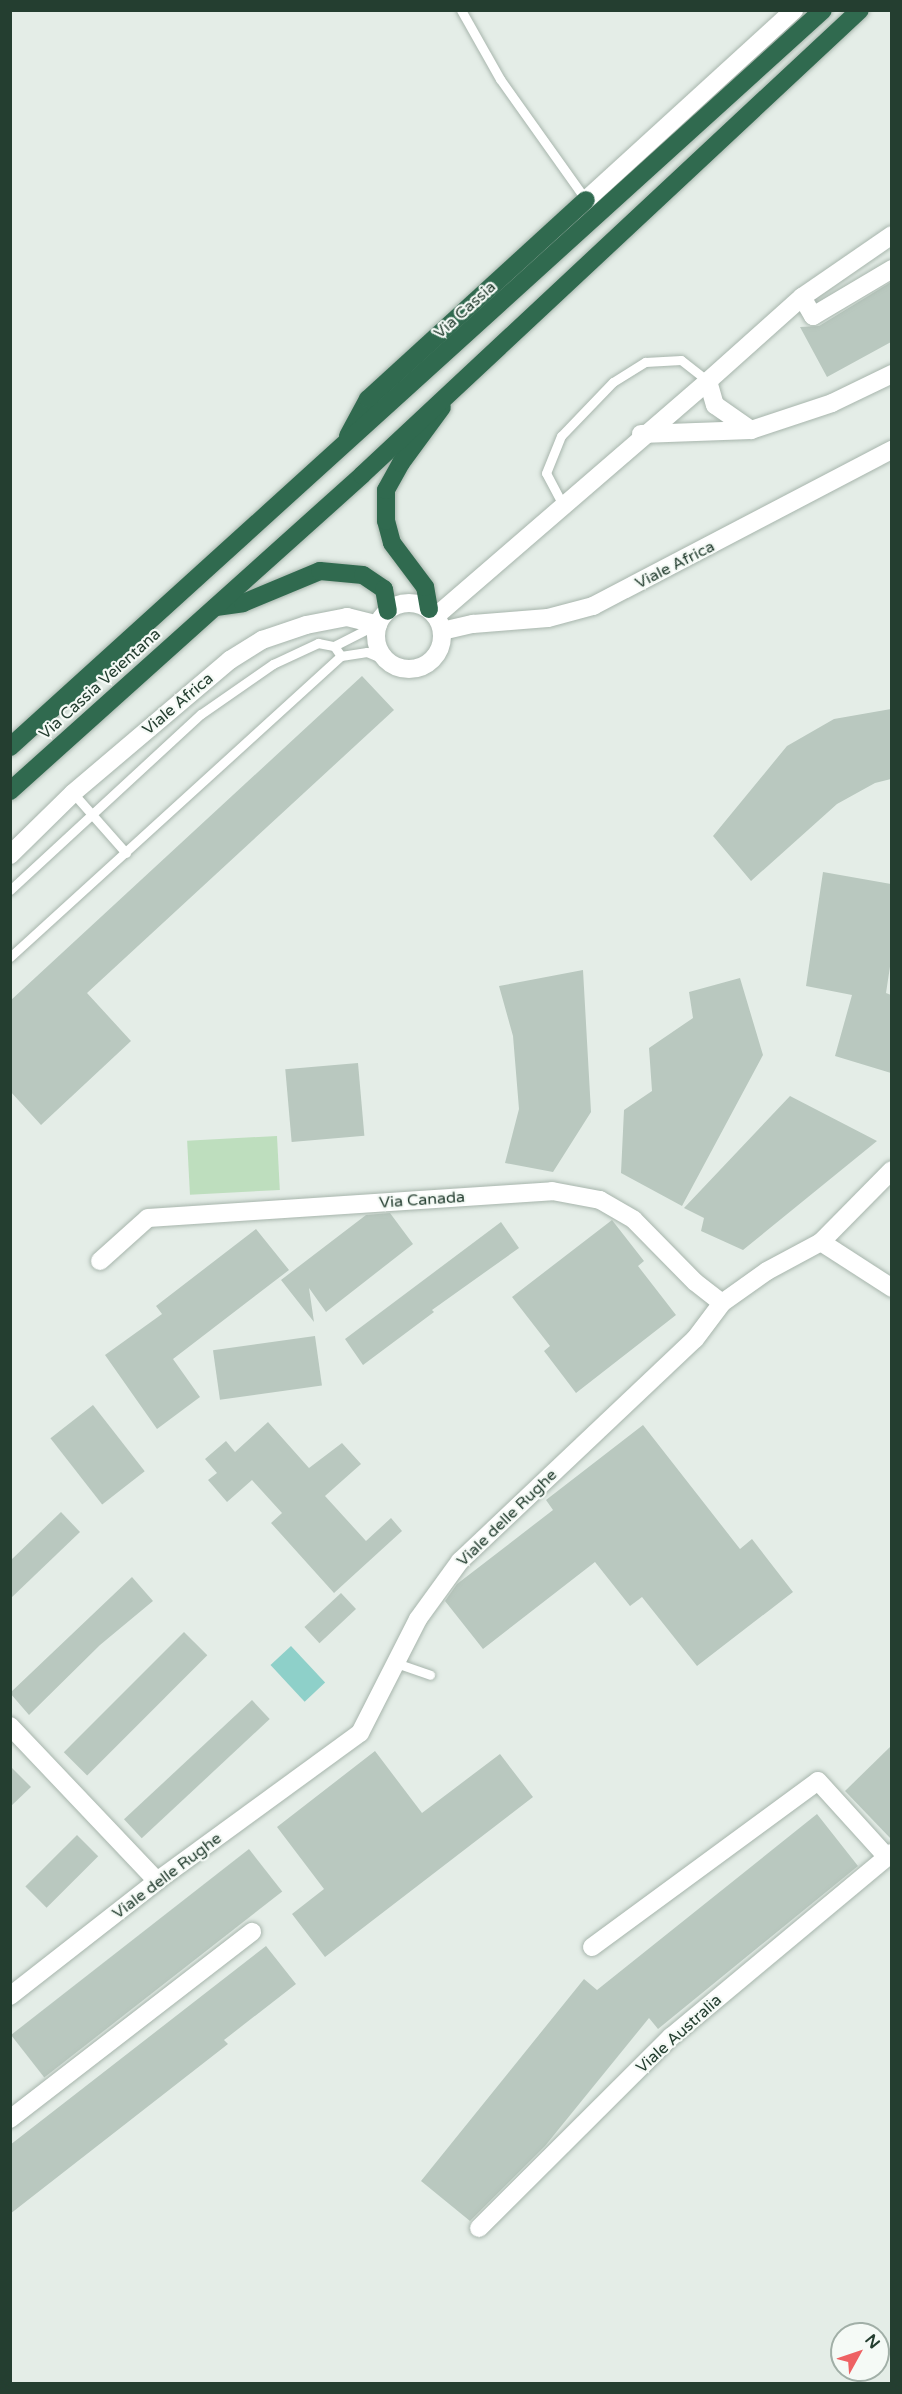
<!DOCTYPE html>
<html>
<head>
<meta charset="utf-8">
<style>
	body { margin:0 }
	#map { position:relative; width:902px; height:2394px; overflow:hidden; background:#e4ede7; font-family:"Varela Round",sans-serif }
	div>[style] { position:absolute }
	.green>* { inset:0; background:#bedebe; transform-origin:0 0 }
	.water>* { inset:0; background:#8ed0c9; transform-origin:0 0 }
	.building>* { inset:0; background:#b9c8bf; transform-origin:0 0 }
	.roads { filter:drop-shadow(0 0 2px #a7b5ac) drop-shadow(0 0 2px #a7b5ac) }
	.lane>* { height:9px; margin:-4.5px; padding:0 4.5px; transform-origin:4.5px; border-radius:4.5px; background:#fff }
	.street>* { height:18px; margin:-9px; padding:0 9px; transform-origin:9px; border-radius:9px; background:#fff }
	.street>.ring { margin:-9px; padding:0; box-sizing:content-box; background:none; border:18px solid #fff; border-radius:50% }
	.secondary>* { height:18px; margin:-9px; padding:0 9px; transform-origin:9px; border-radius:9px; background:#fff }
	.highway>* { height:18px; margin:-9px; padding:0 9px; transform-origin:9px; border-radius:9px; background:#306a4f }
	span { translate:-50% -50%; white-space:nowrap; text-align:center; line-height:1.15; -webkit-text-stroke:4.5px #f5faf6; paint-order:stroke }
	.street-label { font-size:16px; color:#243e30 }
	.frame { position:absolute; inset:0; border:12px solid #243e30; pointer-events:none }
	.north { position:absolute; left:830px; top:2322px; width:60px; height:60px; box-sizing:border-box; background:#f5faf6; border:2px solid #a1afa7; border-radius:50%; rotate:50deg; font-size:16px; font-weight:700; line-height:24px; text-align:center; color:#243e30 }
	.north::after { content:''; display:block; margin:auto; width:21px; height:27px; background:#ee6163; clip-path:polygon(50% 0,100% 100%,50% 72%,0 100%) }
</style>
</head>
<body>
<div id="map">
	<div class="green">
		<i style="left:277px;top:1136px;width:54px;height:90px;rotate:87deg"></i>
	</div>
	<div class="water">
		<i style="left:291px;top:1646px;width:50px;height:28px;rotate:47deg"></i>
	</div>
	<div class="building">
		<i style="clip-path:polygon(891px 282px,891px 342px,827px 377px,800px 327px,819px 326px)"></i>
		<i style="clip-path:polygon(362px 676px,394px 710px,87px 993px,131px 1041px,41px 1125px,10px 1091px,10px 1001px)"></i>
		<i style="clip-path:polygon(891px 709px,891px 779px,875px 783px,837px 804px,751px 881px,713px 836px,787px 746px,834px 719px)"></i>
		<i style="clip-path:polygon(823px 872px,891px 884px,891px 960px,886px 993px,891px 995px,891px 1073px,835px 1056px,852px 995px,806px 986px)"></i>
		<i style="clip-path:polygon(583px 970px,591px 1112px,553px 1172px,505px 1163px,519px 1109px,513px 1036px,499px 986px)"></i>
		<i style="clip-path:polygon(740px 978px,763px 1055px,682px 1206px,621px 1173px,624px 1110px,652px 1091px,649px 1048px,693px 1018px,689px 992px)"></i>
		<i style="left:358px;top:1063px;width:73px;height:73px;rotate:85deg"></i>
		<i style="clip-path:polygon(790px 1096px,877px 1141px,743px 1250px,701px 1231px,704px 1218px,684px 1208px)"></i>
		<i style="clip-path:polygon(390px 1213px,413px 1244px,326px 1312px,309px 1288px,314px 1322px,281px 1280px,366px 1215px)"></i>
		<i style="clip-path:polygon(612px 1220px,644px 1261px,638px 1266px,676px 1315px,576px 1393px,544px 1351px,550px 1346px,512px 1297px)"></i>
		<i style="clip-path:polygon(501px 1222px,519px 1248px,432px 1310px,434px 1312px,363px 1365px,345px 1339px)"></i>
		<i style="clip-path:polygon(256px 1229px,289px 1270px,173px 1359px,200px 1397px,157px 1429px,105px 1355px,162px 1314px,156px 1306px)"></i>
		<i style="left:315px;top:1336px;width:50px;height:103px;rotate:82deg"></i>
		<i style="left:93px;top:1405px;width:84px;height:54px;rotate:52deg"></i>
		<i style="clip-path:polygon(268px 1422px,309px 1468px,342px 1443px,361px 1464px,325px 1496px,366px 1541px,391px 1518px,402px 1531px,334px 1593px,271px 1523px,282px 1513px,252px 1480px,227px 1502px,208px 1480px,217px 1473px,205px 1459px,226px 1441px,235px 1452px)"></i>
		<i style="clip-path:polygon(643px 1425px,740px 1549px,752px 1539px,793px 1592px,697px 1666px,642px 1597px,630px 1606px,595px 1562px,483px 1649px,445px 1601px,457px 1584px,553px 1510px,546px 1500px)"></i>
		<i style="clip-path:polygon(61px 1512px,80px 1532px,10px 1599px,10px 1561px)"></i>
		<i style="clip-path:polygon(132px 1577px,153px 1601px,100px 1645px,29px 1715px,10px 1693px)"></i>
		<i style="left:341px;top:1593px;width:22px;height:50px;rotate:47deg"></i>
		<i style="left:184px;top:1632px;width:33px;height:170px;rotate:45deg"></i>
		<i style="left:252px;top:1700px;width:26px;height:175px;rotate:47deg"></i>
		<i style="clip-path:polygon(891px 1746px,891px 1839px,845px 1791px)"></i>
		<i style="clip-path:polygon(375px 1751px,422px 1813px,500px 1754px,533px 1797px,325px 1957px,292px 1914px,324px 1889px,277px 1827px)"></i>
		<i style="clip-path:polygon(10px 1766px,31px 1787px,10px 1807px)"></i>
		<i style="clip-path:polygon(817px 1814px,858px 1866px,658px 2029px,649px 2018px,545px 2146px,470px 2221px,421px 2181px,584px 1979px,597px 1990px)"></i>
		<i style="left:77px;top:1835px;width:30px;height:73px;rotate:45deg"></i>
		<i style="left:249px;top:1849px;width:54px;height:302px;rotate:52deg"></i>
		<i style="clip-path:polygon(266px 1946px,296px 1984px,224px 2040px,228px 2044px,10px 2214px,10px 2145px)"></i>
	</div>
	<div class="roads">
		<div class="lane">
			<i style="left:461px;top:10px;width:79px;rotate:60.5deg"></i>
			<i style="left:500px;top:79px;width:148px;rotate:54.6deg"></i>
			<i style="left:563px;top:505px;width:36px;rotate:-118deg"></i>
			<i style="left:546px;top:473px;width:40px;rotate:-68deg"></i>
			<i style="left:561px;top:436px;width:75px;rotate:-46.1deg"></i>
			<i style="left:613px;top:382px;width:38px;rotate:-32deg"></i>
			<i style="left:645px;top:362px;width:36px;rotate:-3deg"></i>
			<i style="left:681px;top:360px;width:34px;rotate:38deg"></i>
			<i style="left:334px;top:646px;width:37px;rotate:-27deg"></i>
			<i style="left:367px;top:629px;width:8px;rotate:23deg"></i>
			<i style="left:73px;top:793px;width:80px;rotate:48.5deg"></i>
			<i style="left:10px;top:890px;width:260px;rotate:-42.7deg"></i>
			<i style="left:201px;top:714px;width:88px;rotate:-34.8deg"></i>
			<i style="left:273px;top:664px;width:50px;rotate:-25deg"></i>
			<i style="left:318px;top:643px;width:16px;rotate:11deg"></i>
			<i style="left:334px;top:646px;width:12px;rotate:55deg"></i>
			<i style="left:10px;top:957px;width:447px;rotate:-42.3deg"></i>
			<i style="left:341px;top:656px;width:26px;rotate:-9deg"></i>
			<i style="left:367px;top:652px;width:25px;rotate:23deg"></i>
			<i style="left:396px;top:1663px;width:36px;rotate:19deg"></i>
		</div>
		<div class="street">
			<i style="left:892px;top:235px;width:109px;rotate:145.4deg"></i>
			<i style="left:802px;top:297px;width:126px;rotate:138.2deg"></i>
			<i style="left:708px;top:381px;width:25px;rotate:74deg"></i>
			<i style="left:715px;top:405px;width:44px;rotate:34.8deg"></i>
			<i style="left:751px;top:430px;width:85px;rotate:-18.4deg"></i>
			<i style="left:832px;top:403px;width:67px;rotate:-25.8deg"></i>
			<i style="left:802px;top:297px;width:22px;rotate:60deg"></i>
			<i style="left:813px;top:316px;width:92px;rotate:-30.7deg"></i>
			<i style="left:641px;top:434px;width:110px;rotate:-2.1deg"></i>
			<i class="ring" style="left:376px;top:603px;width:48px;height:48px"></i>
			<i style="left:436px;top:616px;width:359px;rotate:-40.8deg"></i>
			<i style="left:442px;top:631px;width:32px;rotate:-13deg"></i>
			<i style="left:473px;top:624px;width:75px;rotate:-4.6deg"></i>
			<i style="left:548px;top:618px;width:47px;rotate:-14.9deg"></i>
			<i style="left:593px;top:606px;width:337px;rotate:-27.6deg"></i>
			<i style="left:10px;top:855px;width:88px;rotate:-44.5deg"></i>
			<i style="left:73px;top:793px;width:206px;rotate:-40.3deg"></i>
			<i style="left:230px;top:660px;width:38px;rotate:-32deg"></i>
			<i style="left:262px;top:640px;width:46px;rotate:-18.8deg"></i>
			<i style="left:306px;top:625px;width:42px;rotate:-11deg"></i>
			<i style="left:347px;top:617px;width:32px;rotate:14deg"></i>
			<i style="left:821px;top:1242px;width:85px;rotate:32.9deg"></i>
			<i style="left:100px;top:1261px;width:64px;rotate:-41.9deg"></i>
			<i style="left:148px;top:1218px;width:405px;rotate:-3.8deg"></i>
			<i style="left:552px;top:1191px;width:49px;rotate:10.6deg"></i>
			<i style="left:600px;top:1200px;width:39px;rotate:30deg"></i>
			<i style="left:634px;top:1220px;width:87px;rotate:45.5deg"></i>
			<i style="left:695px;top:1282px;width:34px;rotate:38deg"></i>
			<i style="left:10px;top:1726px;width:214px;rotate:46.5deg"></i>
			<i style="left:592px;top:1947px;width:280px;rotate:-36.3deg"></i>
			<i style="left:818px;top:1781px;width:103px;rotate:47.8deg"></i>
			<i style="left:10px;top:1996px;width:187px;rotate:-38deg"></i>
			<i style="left:157px;top:1881px;width:251px;rotate:-36.1deg"></i>
			<i style="left:360px;top:1733px;width:128px;rotate:-63deg"></i>
			<i style="left:418px;top:1619px;width:72px;rotate:-54.1deg"></i>
			<i style="left:460px;top:1561px;width:323px;rotate:-43.4deg"></i>
			<i style="left:695px;top:1339px;width:45px;rotate:-53.1deg"></i>
			<i style="left:722px;top:1303px;width:55px;rotate:-35.4deg"></i>
			<i style="left:767px;top:1271px;width:61px;rotate:-28.2deg"></i>
			<i style="left:821px;top:1242px;width:101px;rotate:-45.4deg"></i>
			<i style="left:10px;top:2119px;width:306px;rotate:-37.7deg"></i>
			<i style="left:479px;top:2228px;width:271px;rotate:-44.9deg"></i>
			<i style="left:671px;top:2037px;width:288px;rotate:-39.8deg"></i>
		</div>
		<div class="secondary">
			<i style="left:586px;top:200px;width:282px;rotate:-42.4deg"></i>
		</div>
		<div class="highway">
			<i style="left:348px;top:436px;width:42px;rotate:-61.6deg"></i>
			<i style="left:368px;top:399px;width:295px;rotate:-42.4deg"></i>
			<i style="left:216px;top:607px;width:27px;rotate:-8deg"></i>
			<i style="left:243px;top:603px;width:83px;rotate:-22.6deg"></i>
			<i style="left:320px;top:571px;width:43px;rotate:5.3deg"></i>
			<i style="left:363px;top:575px;width:25px;rotate:34deg"></i>
			<i style="left:384px;top:589px;width:22px;rotate:80deg"></i>
			<i style="left:429px;top:609px;width:22px;rotate:-100deg"></i>
			<i style="left:425px;top:587px;width:55px;rotate:-126.9deg"></i>
			<i style="left:392px;top:543px;width:23px;rotate:-105deg"></i>
			<i style="left:386px;top:521px;width:31px;rotate:-90deg"></i>
			<i style="left:386px;top:490px;width:31px;rotate:-61deg"></i>
			<i style="left:401px;top:463px;width:69px;rotate:-53.8deg"></i>
			<i style="left:10px;top:747px;width:1097px;rotate:-42.19deg"></i>
			<i style="left:10px;top:791px;width:473px;rotate:-41.9deg"></i>
			<i style="left:362px;top:475px;width:681px;rotate:-43.04deg"></i>
		</div>
	</div>
	<div class="street-label">
		<span style="left:465px;top:310px;rotate:-42deg">Via Cassia</span>
		<span style="left:675px;top:565px;rotate:-27deg">Viale Africa</span>
		<span style="left:100px;top:684px;rotate:-42deg">Via Cassia Veientana</span>
		<span style="left:178px;top:704px;rotate:-40deg">Viale Africa</span>
		<span style="left:422px;top:1200px;rotate:-4deg">Via Canada</span>
		<span style="left:507px;top:1518px;rotate:-44deg">Viale delle Rughe</span>
		<span style="left:167px;top:1876px;rotate:-37deg">Viale delle Rughe</span>
		<span style="left:679px;top:2034px;rotate:-42deg">Viale Australia</span>
	</div>
	<div class="frame"></div>
	<div class="north">N</div>
</div>
</body>
</html>
